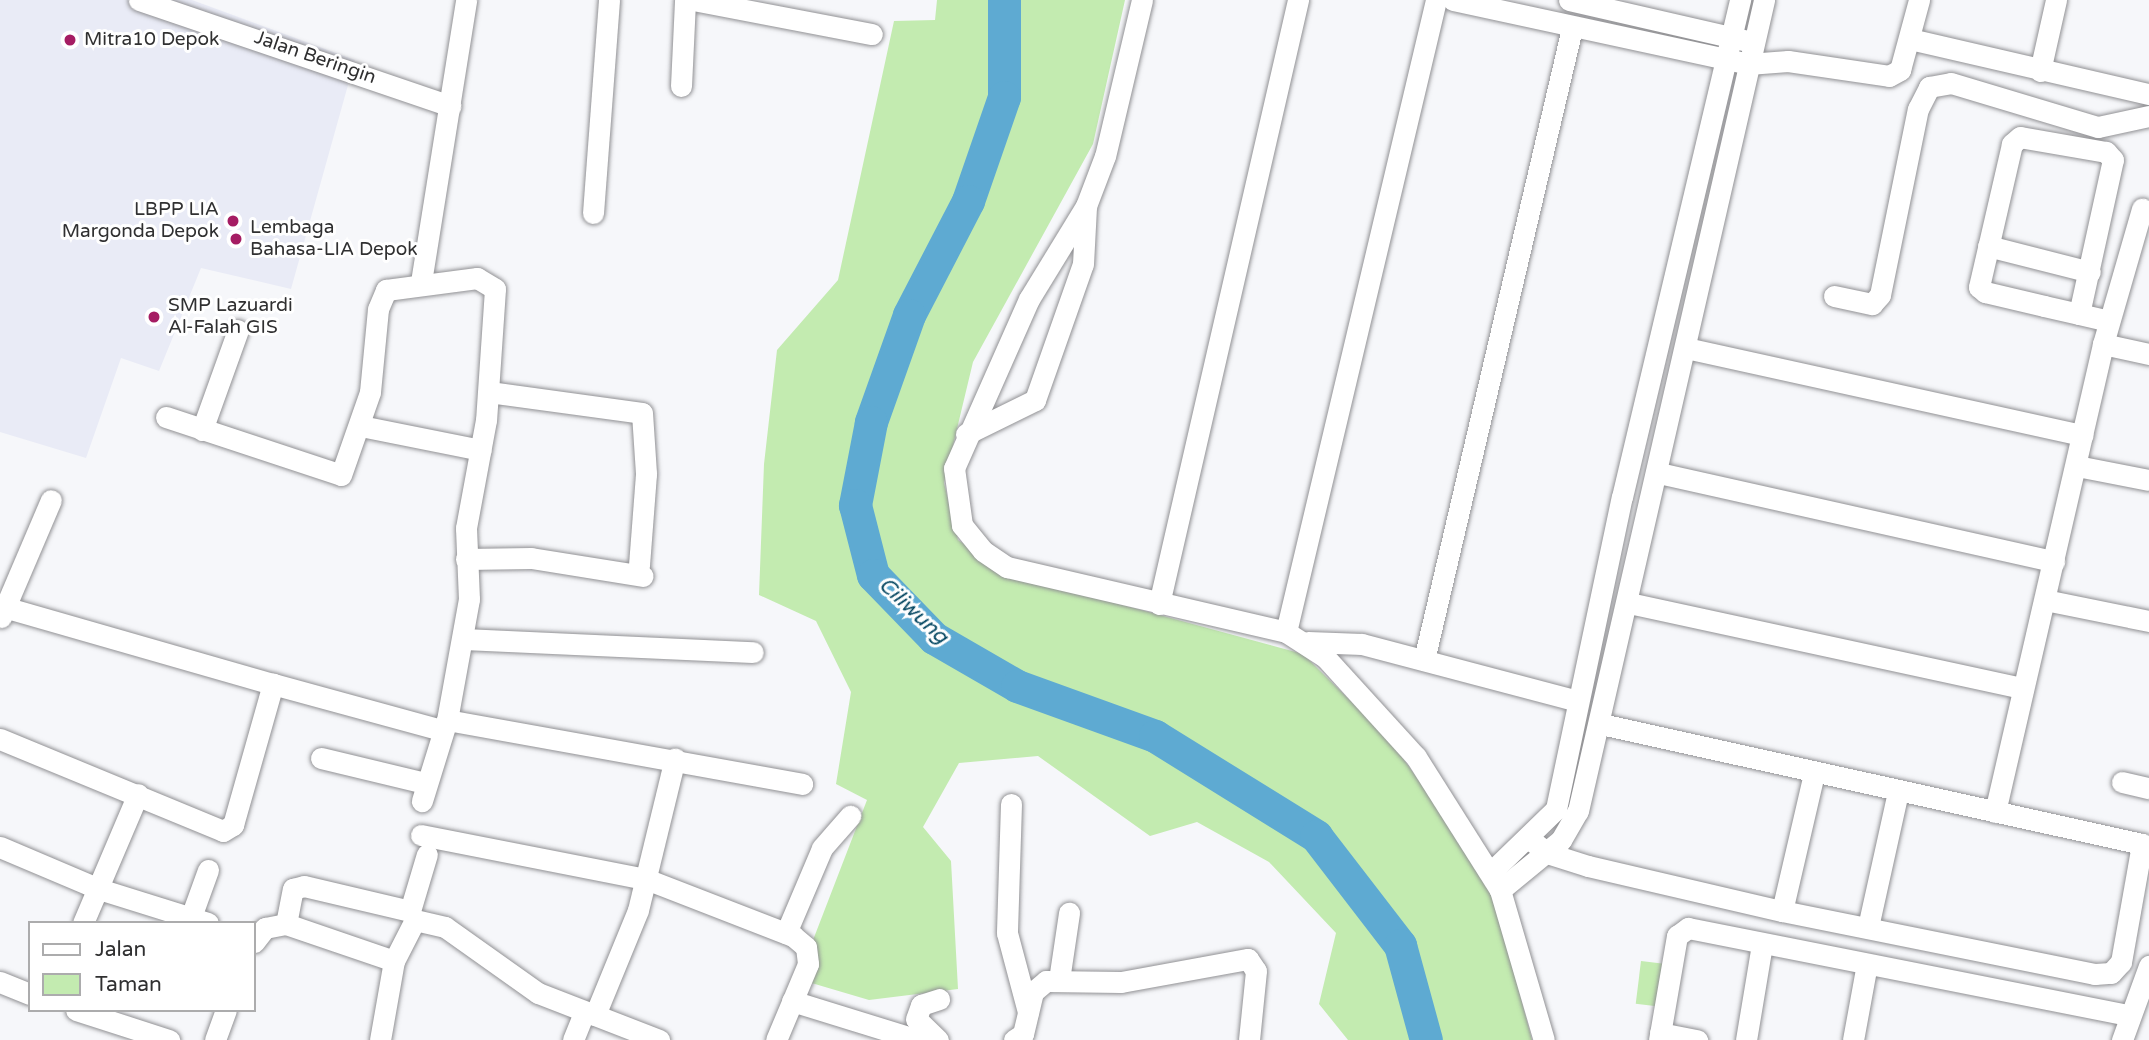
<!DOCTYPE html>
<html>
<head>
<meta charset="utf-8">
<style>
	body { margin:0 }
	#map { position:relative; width:2149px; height:1040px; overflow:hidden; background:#f6f7fa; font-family:"Varela Round",sans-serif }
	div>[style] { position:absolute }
	.built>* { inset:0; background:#e9ebf6 }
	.green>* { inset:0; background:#c3ebb0; transform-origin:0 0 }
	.river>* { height:33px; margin:-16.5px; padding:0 16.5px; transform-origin:16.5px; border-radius:16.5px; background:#5eaad2 }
	.roads { filter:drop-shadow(0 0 2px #919194) drop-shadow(0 0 2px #919194) }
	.minor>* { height:21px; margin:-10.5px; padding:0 10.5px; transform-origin:10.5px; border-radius:10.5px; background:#fff }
	.dots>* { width:19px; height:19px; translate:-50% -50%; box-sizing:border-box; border:4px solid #fff; border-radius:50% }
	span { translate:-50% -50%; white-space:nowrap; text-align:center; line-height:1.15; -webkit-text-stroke:6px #fff; paint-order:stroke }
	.poi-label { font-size:19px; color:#303031 }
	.left { translate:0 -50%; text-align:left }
	.right { translate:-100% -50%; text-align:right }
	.street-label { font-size:19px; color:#303031 }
	.water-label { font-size:21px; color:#024560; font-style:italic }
	.legend { position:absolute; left:28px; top:921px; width:228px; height:91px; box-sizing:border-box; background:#fff; border:2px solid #acacad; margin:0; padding:9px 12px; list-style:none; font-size:21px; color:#303031 }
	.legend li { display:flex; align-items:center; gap:14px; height:35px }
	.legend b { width:35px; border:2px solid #acacad }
</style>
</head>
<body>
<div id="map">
	<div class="built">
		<i style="clip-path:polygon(0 0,192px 0,355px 60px,291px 289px,201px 268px,159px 371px,121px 358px,86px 458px,0 432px)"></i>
	</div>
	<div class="green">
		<i style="clip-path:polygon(937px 0,1125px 0,1093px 144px,973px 362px,944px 483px,958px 540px,1012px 575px,1303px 654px,1389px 739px,1489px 878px,1532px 1040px,1348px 1040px,1319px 1004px,1336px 933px,1269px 862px,1197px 822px,1150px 836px,1038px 756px,959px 763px,923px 827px,951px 861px,958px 989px,869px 1000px,798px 979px,867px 800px,836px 784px,851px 692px,816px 621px,759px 595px,764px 464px,777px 350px,838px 280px,894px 21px,935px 20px)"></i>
		<i style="left:1641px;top:961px;width:23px;height:43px;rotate:7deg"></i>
	</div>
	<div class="river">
		<i style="left:1004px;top:0;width:97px;rotate:90deg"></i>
		<i style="left:1004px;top:97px;width:110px;rotate:109.1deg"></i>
		<i style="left:968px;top:201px;width:128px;rotate:117.4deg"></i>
		<i style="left:909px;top:315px;width:114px;rotate:109.6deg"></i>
		<i style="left:871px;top:422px;width:85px;rotate:100.9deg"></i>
		<i style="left:855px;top:505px;width:72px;rotate:75.6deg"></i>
		<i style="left:873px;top:575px;width:88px;rotate:45.9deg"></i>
		<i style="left:934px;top:638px;width:96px;rotate:30deg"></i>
		<i style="left:1017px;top:686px;width:147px;rotate:19.9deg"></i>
		<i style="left:1155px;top:736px;width:190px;rotate:31.8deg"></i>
		<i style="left:1316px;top:836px;width:138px;rotate:52.4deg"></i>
		<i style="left:1400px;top:945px;width:98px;rotate:74.7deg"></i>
	</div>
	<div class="roads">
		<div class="minor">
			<i style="left:139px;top:0;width:329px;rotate:18.8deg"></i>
			<i style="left:693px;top:0;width:182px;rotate:10.8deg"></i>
			<i style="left:1142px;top:0;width:160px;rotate:103.3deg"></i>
			<i style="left:1105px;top:156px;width:53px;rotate:110.8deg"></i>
			<i style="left:1086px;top:206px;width:109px;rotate:121.5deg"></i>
			<i style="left:1029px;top:299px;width:185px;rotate:113.9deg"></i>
			<i style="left:954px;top:468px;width:58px;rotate:82deg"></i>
			<i style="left:962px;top:525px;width:33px;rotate:51deg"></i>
			<i style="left:983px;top:551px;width:29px;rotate:34deg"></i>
			<i style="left:1007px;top:567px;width:286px;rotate:13.1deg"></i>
			<i style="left:1286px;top:632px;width:46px;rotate:32.7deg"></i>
			<i style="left:1325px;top:657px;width:135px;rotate:47.7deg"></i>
			<i style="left:1416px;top:757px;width:157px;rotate:57.7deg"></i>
			<i style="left:1500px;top:890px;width:156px;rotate:73.7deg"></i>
			<i style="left:1453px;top:0;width:302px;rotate:12.2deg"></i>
			<i style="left:1748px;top:64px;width:40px;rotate:-4.3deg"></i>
			<i style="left:1788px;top:61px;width:102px;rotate:8.4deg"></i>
			<i style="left:1889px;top:76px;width:13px;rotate:-29deg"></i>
			<i style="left:1900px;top:70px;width:73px;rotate:-74.8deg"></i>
			<i style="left:1569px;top:0;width:180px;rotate:12.9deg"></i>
			<i style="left:1910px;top:39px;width:245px;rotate:13deg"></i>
			<i style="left:2040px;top:71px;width:73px;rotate:-77.3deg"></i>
			<i style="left:681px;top:86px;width:86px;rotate:-87.3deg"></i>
			<i style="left:593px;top:213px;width:214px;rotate:-85.7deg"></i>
			<i style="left:1988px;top:246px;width:105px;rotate:14.3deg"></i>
			<i style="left:421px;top:282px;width:286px;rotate:-80.9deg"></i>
			<i style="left:1834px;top:296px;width:39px;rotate:12deg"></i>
			<i style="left:1872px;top:304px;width:12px;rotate:-48deg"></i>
			<i style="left:1880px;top:295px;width:190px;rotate:-78.5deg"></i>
			<i style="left:1918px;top:109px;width:25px;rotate:-63deg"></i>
			<i style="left:1929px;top:87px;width:22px;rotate:-10deg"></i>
			<i style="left:1951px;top:83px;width:153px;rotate:16.7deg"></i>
			<i style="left:2098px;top:127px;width:52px;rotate:-12.2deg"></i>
			<i style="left:2079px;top:314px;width:158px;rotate:-77.6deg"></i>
			<i style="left:2113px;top:160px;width:11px;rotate:-131deg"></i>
			<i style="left:2106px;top:152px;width:87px;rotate:-170.1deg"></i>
			<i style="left:2020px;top:137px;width:11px;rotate:139deg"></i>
			<i style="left:2012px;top:144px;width:147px;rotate:103deg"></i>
			<i style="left:1979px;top:287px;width:8px;rotate:40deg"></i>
			<i style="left:1985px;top:292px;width:61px;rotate:13.3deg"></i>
			<i style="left:2044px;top:306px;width:36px;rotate:13deg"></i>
			<i style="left:2079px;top:314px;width:31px;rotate:13deg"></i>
			<i style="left:2103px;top:344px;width:47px;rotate:12.3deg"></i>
			<i style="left:1686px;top:348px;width:406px;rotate:12.4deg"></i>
			<i style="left:489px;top:392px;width:154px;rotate:7.8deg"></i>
			<i style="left:642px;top:413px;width:61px;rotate:86.2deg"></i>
			<i style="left:646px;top:474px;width:92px;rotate:94.4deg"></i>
			<i style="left:166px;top:417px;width:184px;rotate:18.3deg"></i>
			<i style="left:341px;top:475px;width:88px;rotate:-70.7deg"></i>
			<i style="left:370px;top:392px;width:83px;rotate:-84.5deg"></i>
			<i style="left:378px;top:309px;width:21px;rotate:-67deg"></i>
			<i style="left:386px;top:290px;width:92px;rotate:-7.5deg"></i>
			<i style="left:477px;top:278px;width:21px;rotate:31deg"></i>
			<i style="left:495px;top:289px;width:131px;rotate:93.9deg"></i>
			<i style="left:486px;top:420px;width:110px;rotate:100.5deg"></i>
			<i style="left:466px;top:528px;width:71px;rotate:87.6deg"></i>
			<i style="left:469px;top:599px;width:123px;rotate:100.3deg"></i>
			<i style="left:447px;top:720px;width:85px;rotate:107.2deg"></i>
			<i style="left:361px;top:426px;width:122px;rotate:11.3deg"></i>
			<i style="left:202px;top:430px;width:106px;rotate:-70.2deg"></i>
			<i style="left:966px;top:434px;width:77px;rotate:-26.2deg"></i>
			<i style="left:1035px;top:400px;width:144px;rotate:-70.6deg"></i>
			<i style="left:1083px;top:264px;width:58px;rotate:-87deg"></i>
			<i style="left:2077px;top:466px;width:73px;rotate:11deg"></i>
			<i style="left:1659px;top:473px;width:405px;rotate:12.6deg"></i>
			<i style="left:466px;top:559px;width:65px;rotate:-0.9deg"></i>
			<i style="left:531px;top:558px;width:113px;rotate:9.1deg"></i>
			<i style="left:2045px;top:600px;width:106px;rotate:11.4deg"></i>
			<i style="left:1629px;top:603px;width:403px;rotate:12.2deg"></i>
			<i style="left:1159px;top:604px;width:620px;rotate:-77.04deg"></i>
			<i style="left:4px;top:607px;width:280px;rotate:16deg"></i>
			<i style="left:1px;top:617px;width:127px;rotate:-66.9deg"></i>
			<i style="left:1286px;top:632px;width:650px;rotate:-76.65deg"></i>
			<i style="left:463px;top:639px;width:290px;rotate:2.6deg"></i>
			<i style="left:1308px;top:642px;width:54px;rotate:2.1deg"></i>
			<i style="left:1362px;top:644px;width:222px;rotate:14.8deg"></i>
			<i style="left:1424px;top:660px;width:649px;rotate:-76.82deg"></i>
			<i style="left:447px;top:720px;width:361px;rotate:10.2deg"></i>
			<i style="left:0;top:739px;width:241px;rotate:22.4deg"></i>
			<i style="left:223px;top:831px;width:12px;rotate:-31deg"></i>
			<i style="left:233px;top:825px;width:147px;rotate:-74.2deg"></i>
			<i style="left:273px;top:684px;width:174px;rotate:15.3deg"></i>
			<i style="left:321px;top:758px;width:107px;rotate:13.5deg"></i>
			<i style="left:2122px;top:782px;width:28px;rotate:13deg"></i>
			<i style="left:1011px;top:804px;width:129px;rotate:91.8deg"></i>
			<i style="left:1007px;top:933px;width:82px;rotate:75.1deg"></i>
			<i style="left:1995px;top:812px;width:480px;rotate:-77deg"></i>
			<i style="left:2103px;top:344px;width:141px;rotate:-73.9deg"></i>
			<i style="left:421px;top:835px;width:229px;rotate:11.1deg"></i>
			<i style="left:646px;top:879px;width:158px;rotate:21.2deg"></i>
			<i style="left:793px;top:936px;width:17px;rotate:40deg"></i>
			<i style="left:806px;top:947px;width:17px;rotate:83deg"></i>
			<i style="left:808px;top:964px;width:82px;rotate:112.8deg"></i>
			<i style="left:1531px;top:840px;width:21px;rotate:39deg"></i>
			<i style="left:1547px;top:853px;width:43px;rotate:17.6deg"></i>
			<i style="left:1588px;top:866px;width:199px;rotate:13.1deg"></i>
			<i style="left:1782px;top:911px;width:319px;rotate:11.4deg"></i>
			<i style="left:2095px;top:974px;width:16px;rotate:-4deg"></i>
			<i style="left:2111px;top:973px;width:15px;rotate:-48deg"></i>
			<i style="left:2121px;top:962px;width:120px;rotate:-79.9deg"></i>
			<i style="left:2142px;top:844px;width:554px;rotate:-167.49deg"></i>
			<i style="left:0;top:847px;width:108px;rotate:23deg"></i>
			<i style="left:99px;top:889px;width:114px;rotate:17.3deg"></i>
			<i style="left:1490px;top:873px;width:92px;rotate:-44.1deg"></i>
			<i style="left:1556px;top:809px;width:319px;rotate:-78.1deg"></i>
			<i style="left:1622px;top:497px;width:511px;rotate:-76.64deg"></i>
			<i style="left:1500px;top:890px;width:79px;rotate:-39.3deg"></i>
			<i style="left:1561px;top:840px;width:34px;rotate:-60deg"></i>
			<i style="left:1578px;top:811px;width:832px;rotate:-77.08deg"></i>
			<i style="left:1782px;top:911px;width:142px;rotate:-76.9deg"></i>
			<i style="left:191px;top:917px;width:50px;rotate:-70.1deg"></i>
			<i style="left:83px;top:923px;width:140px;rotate:-66.9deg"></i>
			<i style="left:286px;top:924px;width:36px;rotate:-79deg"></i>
			<i style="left:293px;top:889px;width:11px;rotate:-15deg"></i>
			<i style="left:304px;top:886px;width:109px;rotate:13.3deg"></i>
			<i style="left:410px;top:911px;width:59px;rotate:-73.4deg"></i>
			<i style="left:1868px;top:927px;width:138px;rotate:-77.5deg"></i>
			<i style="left:786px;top:933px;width:92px;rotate:-67deg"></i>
			<i style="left:822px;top:848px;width:43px;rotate:-48.8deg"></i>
			<i style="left:254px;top:942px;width:18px;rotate:-52deg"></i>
			<i style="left:265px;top:928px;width:21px;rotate:-11deg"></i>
			<i style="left:286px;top:924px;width:114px;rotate:18.9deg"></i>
			<i style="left:1059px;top:980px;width:68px;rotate:-81.5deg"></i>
			<i style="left:0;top:982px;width:32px;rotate:22deg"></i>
			<i style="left:792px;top:1001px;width:132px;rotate:17.2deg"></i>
			<i style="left:76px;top:1010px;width:98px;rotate:17.9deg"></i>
			<i style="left:595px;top:1015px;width:113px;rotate:-67.7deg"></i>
			<i style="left:638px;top:910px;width:156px;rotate:-76.3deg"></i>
			<i style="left:1660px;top:1033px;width:38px;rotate:11deg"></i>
			<i style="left:215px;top:1040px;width:32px;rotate:-70deg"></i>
			<i style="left:380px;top:1040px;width:80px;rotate:-80deg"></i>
			<i style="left:394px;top:961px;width:46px;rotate:-62.9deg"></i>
			<i style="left:415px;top:920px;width:31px;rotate:13deg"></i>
			<i style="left:445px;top:927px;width:114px;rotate:35.4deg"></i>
			<i style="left:538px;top:993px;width:130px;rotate:21.2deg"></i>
			<i style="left:573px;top:1040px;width:29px;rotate:-68deg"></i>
			<i style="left:938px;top:1040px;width:30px;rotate:-136deg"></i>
			<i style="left:916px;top:1019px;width:15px;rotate:-70deg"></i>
			<i style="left:921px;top:1005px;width:19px;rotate:-18deg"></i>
			<i style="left:1014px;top:1040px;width:11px;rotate:-34deg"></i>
			<i style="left:1023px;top:1034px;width:43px;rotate:-76.6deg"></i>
			<i style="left:1033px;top:992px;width:17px;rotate:-40deg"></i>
			<i style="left:1046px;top:981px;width:75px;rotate:0.8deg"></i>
			<i style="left:1121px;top:982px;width:129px;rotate:-10.3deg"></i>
			<i style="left:1248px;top:959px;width:14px;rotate:56deg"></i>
			<i style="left:1256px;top:971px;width:69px;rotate:95.8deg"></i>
			<i style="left:1659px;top:1040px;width:106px;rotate:-80.2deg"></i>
			<i style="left:1677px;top:936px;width:14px;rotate:-36deg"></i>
			<i style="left:1688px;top:928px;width:447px;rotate:11.2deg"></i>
			<i style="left:1746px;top:1040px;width:97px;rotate:-80.5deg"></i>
			<i style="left:1853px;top:1040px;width:77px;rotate:-79.6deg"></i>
			<i style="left:2122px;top:1040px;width:79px;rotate:-70deg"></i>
		</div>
	</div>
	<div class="dots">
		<i style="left:70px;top:40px;background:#a51c63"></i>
		<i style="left:233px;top:221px;background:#a51c63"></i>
		<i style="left:236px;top:239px;background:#a51c63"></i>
		<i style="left:154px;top:317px;background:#a51c63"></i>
	</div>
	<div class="poi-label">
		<span class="left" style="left:84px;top:40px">Mitra10 Depok</span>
		<span class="right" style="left:219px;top:221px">LBPP LIA<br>Margonda Depok</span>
		<span class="left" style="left:250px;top:239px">Lembaga<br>Bahasa-LIA Depok</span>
		<span class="left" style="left:168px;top:317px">SMP Lazuardi<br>Al-Falah GIS</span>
	</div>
	<div class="street-label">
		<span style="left:315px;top:58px;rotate:19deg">Jalan Beringin</span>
	</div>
	<div class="water-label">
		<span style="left:913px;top:611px;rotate:43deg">Ciliwung</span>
	</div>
	<ul class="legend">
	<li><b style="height:9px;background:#fff"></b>Jalan</li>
	<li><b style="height:19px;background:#c3ebb0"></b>Taman</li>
	</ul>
</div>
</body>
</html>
